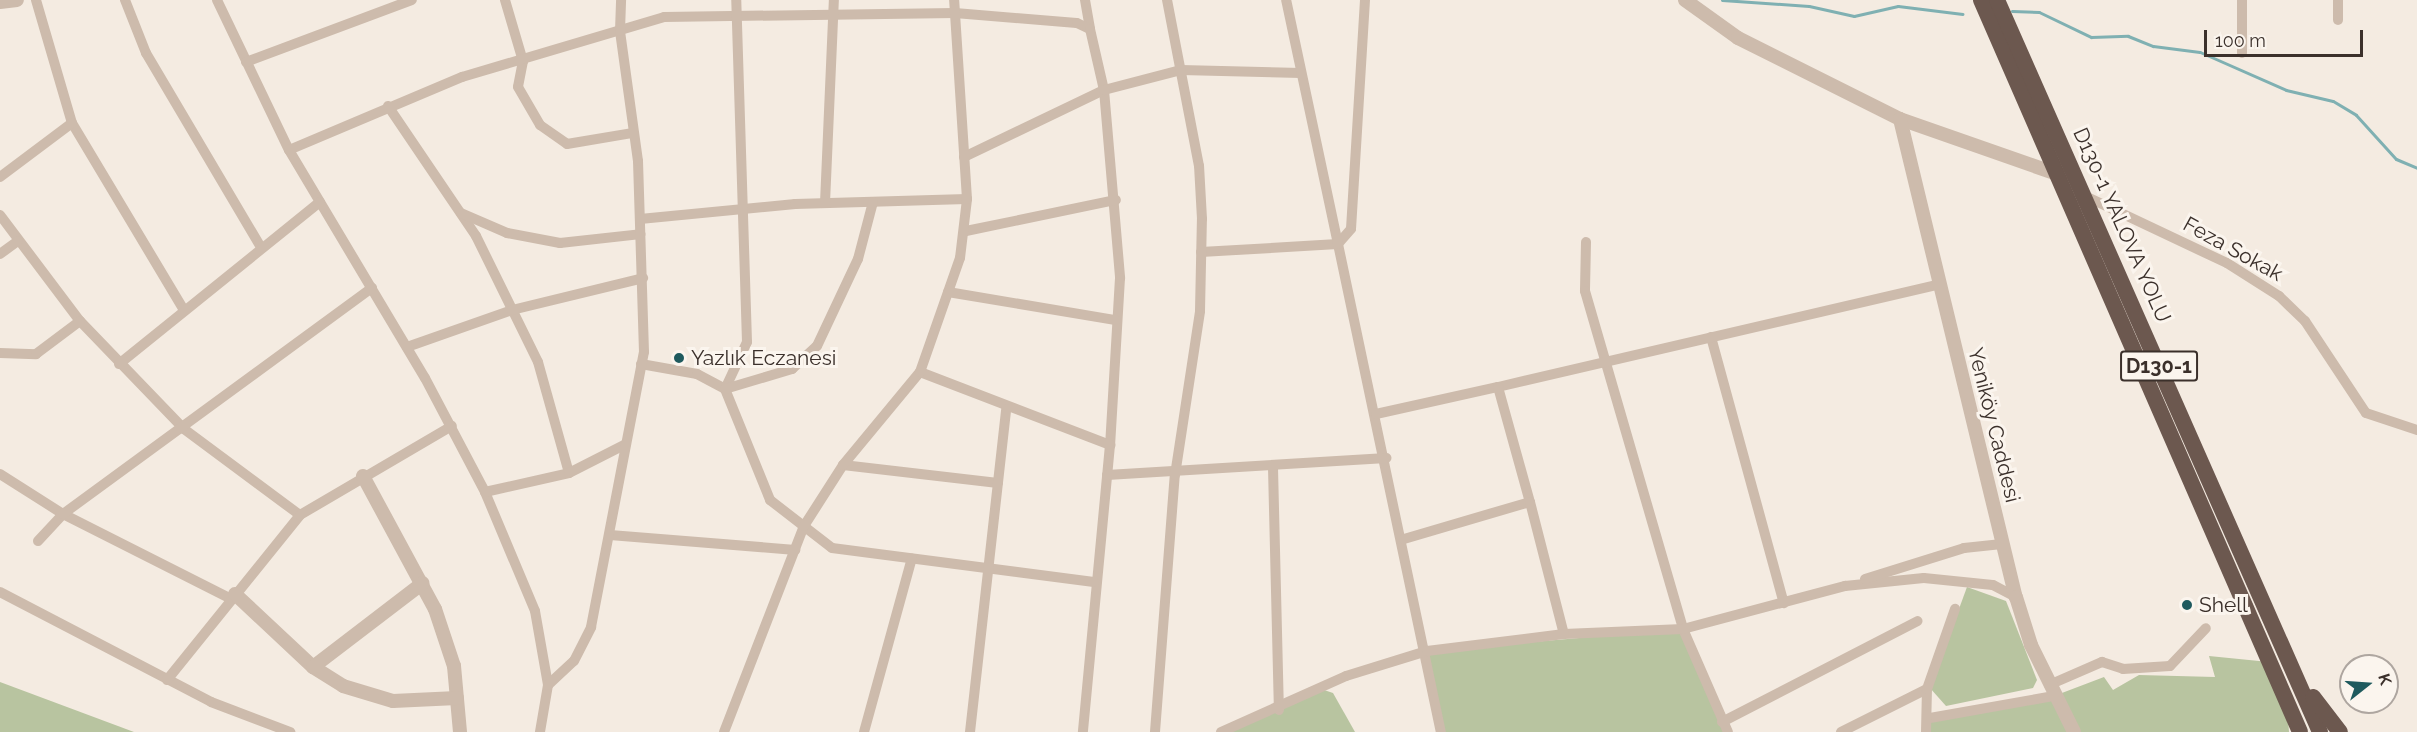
<!DOCTYPE html>
<html>
<head>
<meta charset="utf-8">
<style>
	body { margin:0 }
	#map { position:relative; width:2417px; height:732px; overflow:hidden; background:#f4ebe1; font-family:Raleway,sans-serif }
	div>[style] { position:absolute }
	.green>* { inset:0; background:#b8c4a0 }
	.stream>* { height:3px; margin:-1.5px; padding:0 1.5px; transform-origin:1.5px; border-radius:1.5px; background:#7fb0b2 }
	.minor>* { height:10px; margin:-5px; padding:0 5px; transform-origin:5px; border-radius:5px; background:#cdbbac }
	.tertiary>* { height:14px; margin:-7px; padding:0 7px; transform-origin:7px; border-radius:7px; background:#cdbbac }
	.trunk>* { height:16px; margin:-8px; padding:0 8px; transform-origin:8px; border-radius:8px; background:#6c584f }
	.dots>* { width:16px; height:16px; translate:-50% -50%; box-sizing:border-box; border:3px solid #fbf5ee; border-radius:50% }
	span { translate:-50% -50%; white-space:nowrap; text-align:center; line-height:1.15; -webkit-text-stroke:6px #fbf5ee; paint-order:stroke }
	.shield-label span { padding:2px 4px; background:#fbf5ee; border:2px solid; border-radius:4px; -webkit-text-stroke-width:0 }
	.shield-label { font-size:20px; color:#3b302b; font-weight:700 }
	.street-label { font-size:21px; color:#3b302b }
	.poi-label { font-size:21px; color:#3b302b }
	.left { translate:0 -50%; text-align:left }
	.north { position:absolute; left:2339px; top:654px; width:60px; height:60px; box-sizing:border-box; background:#fbf5ee; border:2px solid #aea6a0; border-radius:50%; rotate:73deg; font-size:16px; font-weight:700; line-height:24px; text-align:center; color:#3b302b }
	.north::after { content:''; display:block; margin:auto; width:21px; height:27px; background:#1f5a5e; clip-path:polygon(50% 0,100% 100%,50% 72%,0 100%) }
	.scale { position:absolute; left:2204px; top:30px; width:159px; height:27px; box-sizing:border-box; border:3px solid #3b302b; border-top:0; padding-left:8px; font-size:18px; line-height:21px; white-space:nowrap; color:#3b302b; -webkit-text-stroke:4px #fbf5ee; paint-order:stroke }
</style>
</head>
<body>
<div id="map">
	<div class="green">
		<i style="clip-path:polygon(1967px 587px,2006px 601px,2037px 680px,2033px 688px,1946px 706px,1930px 688px)"></i>
		<i style="clip-path:polygon(1683px 629px,1728px 732px,1441px 732px,1427px 651px)"></i>
		<i style="clip-path:polygon(2209px 656px,2269px 662px,2287px 704px,2289px 732px,1926px 732px,1930px 717px,2054px 696px,2104px 677px,2113px 690px,2139px 675px,2215px 677px)"></i>
		<i style="clip-path:polygon(0 682px,134px 732px,0 732px)"></i>
		<i style="clip-path:polygon(1321px 689px,1333px 693px,1355px 732px,1221px 732px)"></i>
	</div>
	<div class="stream">
		<i style="left:1722px;top:0;width:87px;rotate:3.9deg"></i>
		<i style="left:1809px;top:6px;width:46px;rotate:12.5deg"></i>
		<i style="left:1854px;top:16px;width:45px;rotate:-12.8deg"></i>
		<i style="left:1898px;top:6px;width:65px;rotate:7deg"></i>
		<i style="left:2012px;top:11px;width:27px;rotate:2deg"></i>
		<i style="left:2039px;top:12px;width:58px;rotate:25.7deg"></i>
		<i style="left:2091px;top:37px;width:37px;rotate:-2deg"></i>
		<i style="left:2128px;top:36px;width:27px;rotate:22deg"></i>
		<i style="left:2153px;top:46px;width:47px;rotate:7.3deg"></i>
		<i style="left:2200px;top:52px;width:94px;rotate:23.8deg"></i>
		<i style="left:2286px;top:90px;width:48px;rotate:13.2deg"></i>
		<i style="left:2333px;top:101px;width:27px;rotate:31deg"></i>
		<i style="left:2356px;top:115px;width:59px;rotate:47.7deg"></i>
		<i style="left:2396px;top:159px;width:23px;rotate:23deg"></i>
	</div>
	<div class="minor">
		<i style="left:36px;top:0;width:128px;rotate:73.7deg"></i>
		<i style="left:72px;top:123px;width:218px;rotate:59.1deg"></i>
		<i style="left:125px;top:0;width:57px;rotate:68.4deg"></i>
		<i style="left:146px;top:53px;width:224px;rotate:59.4deg"></i>
		<i style="left:217px;top:0;width:166px;rotate:64.4deg"></i>
		<i style="left:289px;top:150px;width:265px;rotate:59.2deg"></i>
		<i style="left:425px;top:378px;width:129px;rotate:62.2deg"></i>
		<i style="left:485px;top:492px;width:129px;rotate:67.2deg"></i>
		<i style="left:535px;top:611px;width:75px;rotate:80deg"></i>
		<i style="left:548px;top:685px;width:48px;rotate:99.7deg"></i>
		<i style="left:505px;top:0;width:64px;rotate:73.6deg"></i>
		<i style="left:523px;top:61px;width:26px;rotate:101deg"></i>
		<i style="left:518px;top:87px;width:44px;rotate:59.9deg"></i>
		<i style="left:540px;top:125px;width:33px;rotate:35deg"></i>
		<i style="left:567px;top:144px;width:67px;rotate:-9.5deg"></i>
		<i style="left:1085px;top:0;width:29px;rotate:80deg"></i>
		<i style="left:1365px;top:0;width:229px;rotate:93.5deg"></i>
		<i style="left:1351px;top:229px;width:20px;rotate:131deg"></i>
		<i style="left:1338px;top:244px;width:499px;rotate:78.1deg"></i>
		<i style="left:2338px;top:0;width:20px;rotate:90deg"></i>
		<i style="left:2242px;top:53px;width:53px;rotate:-90deg"></i>
		<i style="left:246px;top:62px;width:177px;rotate:-20.5deg"></i>
		<i style="left:388px;top:106px;width:157px;rotate:55.9deg"></i>
		<i style="left:476px;top:236px;width:140px;rotate:63.8deg"></i>
		<i style="left:538px;top:362px;width:115px;rotate:74.4deg"></i>
		<i style="left:289px;top:150px;width:188px;rotate:-22.9deg"></i>
		<i style="left:462px;top:77px;width:211px;rotate:-16.5deg"></i>
		<i style="left:664px;top:17px;width:291px;rotate:-0.8deg"></i>
		<i style="left:955px;top:13px;width:122px;rotate:4.7deg"></i>
		<i style="left:1077px;top:23px;width:14px;rotate:25deg"></i>
		<i style="left:1090px;top:29px;width:63px;rotate:77.1deg"></i>
		<i style="left:1104px;top:90px;width:189px;rotate:85.1deg"></i>
		<i style="left:1120px;top:278px;width:167px;rotate:93.4deg"></i>
		<i style="left:1110px;top:445px;width:288px;rotate:95.4deg"></i>
		<i style="left:964px;top:157px;width:155px;rotate:-25.6deg"></i>
		<i style="left:1104px;top:90px;width:80px;rotate:-14.6deg"></i>
		<i style="left:1181px;top:70px;width:120px;rotate:1.4deg"></i>
		<i style="left:0;top:177px;width:90px;rotate:-36.9deg"></i>
		<i style="left:2085px;top:196px;width:157px;rotate:25.3deg"></i>
		<i style="left:2227px;top:263px;width:62px;rotate:32.4deg"></i>
		<i style="left:2279px;top:296px;width:36px;rotate:44deg"></i>
		<i style="left:2305px;top:321px;width:110px;rotate:56.5deg"></i>
		<i style="left:2366px;top:413px;width:54px;rotate:18.4deg"></i>
		<i style="left:825px;top:203px;width:203px;rotate:-87.5deg"></i>
		<i style="left:461px;top:213px;width:50px;rotate:23.5deg"></i>
		<i style="left:507px;top:233px;width:54px;rotate:10.7deg"></i>
		<i style="left:560px;top:243px;width:81px;rotate:-6.3deg"></i>
		<i style="left:0;top:215px;width:133px;rotate:53deg"></i>
		<i style="left:80px;top:321px;width:150px;rotate:46.1deg"></i>
		<i style="left:184px;top:429px;width:144px;rotate:36.6deg"></i>
		<i style="left:640px;top:219px;width:156px;rotate:-5.5deg"></i>
		<i style="left:795px;top:204px;width:172px;rotate:-1.7deg"></i>
		<i style="left:966px;top:231px;width:153px;rotate:-11.7deg"></i>
		<i style="left:1586px;top:242px;width:49px;rotate:91.2deg"></i>
		<i style="left:1585px;top:291px;width:352px;rotate:73.8deg"></i>
		<i style="left:1683px;top:629px;width:112px;rotate:66.4deg"></i>
		<i style="left:1201px;top:252px;width:137px;rotate:-3.3deg"></i>
		<i style="left:1338px;top:244px;width:249px;rotate:-102deg"></i>
		<i style="left:0;top:254px;width:22px;rotate:-36deg"></i>
		<i style="left:948px;top:292px;width:170px;rotate:9.5deg"></i>
		<i style="left:1711px;top:337px;width:276px;rotate:74.7deg"></i>
		<i style="left:407px;top:347px;width:111px;rotate:-19.4deg"></i>
		<i style="left:512px;top:310px;width:135px;rotate:-13.7deg"></i>
		<i style="left:0;top:353px;width:36px;rotate:2deg"></i>
		<i style="left:36px;top:354px;width:55px;rotate:-36.9deg"></i>
		<i style="left:119px;top:364px;width:258px;rotate:-38.9deg"></i>
		<i style="left:641px;top:364px;width:57px;rotate:10.1deg"></i>
		<i style="left:697px;top:374px;width:32px;rotate:28deg"></i>
		<i style="left:725px;top:389px;width:120px;rotate:67.9deg"></i>
		<i style="left:770px;top:500px;width:78px;rotate:37.7deg"></i>
		<i style="left:832px;top:548px;width:264px;rotate:7.4deg"></i>
		<i style="left:920px;top:372px;width:204px;rotate:21deg"></i>
		<i style="left:1498px;top:387px;width:453px;rotate:-13.1deg"></i>
		<i style="left:725px;top:389px;width:52px;rotate:-64.9deg"></i>
		<i style="left:747px;top:342px;width:342px;rotate:-91.8deg"></i>
		<i style="left:725px;top:389px;width:70px;rotate:-16.6deg"></i>
		<i style="left:792px;top:369px;width:34px;rotate:-43deg"></i>
		<i style="left:817px;top:346px;width:96px;rotate:-64.8deg"></i>
		<i style="left:858px;top:259px;width:59px;rotate:-75.3deg"></i>
		<i style="left:1376px;top:414px;width:125px;rotate:-12.5deg"></i>
		<i style="left:1498px;top:387px;width:119px;rotate:74.5deg"></i>
		<i style="left:843px;top:465px;width:156px;rotate:6.6deg"></i>
		<i style="left:1273px;top:468px;width:242px;rotate:88.6deg"></i>
		<i style="left:0;top:474px;width:75px;rotate:32.4deg"></i>
		<i style="left:63px;top:514px;width:188px;rotate:26.8deg"></i>
		<i style="left:1107px;top:475px;width:280px;rotate:-3.5deg"></i>
		<i style="left:485px;top:492px;width:86px;rotate:-12.7deg"></i>
		<i style="left:569px;top:473px;width:64px;rotate:-27deg"></i>
		<i style="left:610px;top:535px;width:186px;rotate:4.6deg"></i>
		<i style="left:1404px;top:539px;width:131px;rotate:-16.4deg"></i>
		<i style="left:1530px;top:502px;width:136px;rotate:75.6deg"></i>
		<i style="left:1564px;top:634px;width:119px;rotate:-2.4deg"></i>
		<i style="left:1683px;top:629px;width:168px;rotate:-14.9deg"></i>
		<i style="left:1845px;top:586px;width:79px;rotate:-5.8deg"></i>
		<i style="left:1924px;top:578px;width:69px;rotate:5.8deg"></i>
		<i style="left:1993px;top:585px;width:26px;rotate:28deg"></i>
		<i style="left:38px;top:541px;width:37px;rotate:-47deg"></i>
		<i style="left:63px;top:514px;width:383px;rotate:-36.2deg"></i>
		<i style="left:1865px;top:579px;width:104px;rotate:-17.4deg"></i>
		<i style="left:1964px;top:548px;width:38px;rotate:-6deg"></i>
		<i style="left:0;top:592px;width:238px;rotate:27.5deg"></i>
		<i style="left:211px;top:702px;width:85px;rotate:20.8deg"></i>
		<i style="left:167px;top:680px;width:212px;rotate:-51.1deg"></i>
		<i style="left:300px;top:515px;width:176px;rotate:-30.4deg"></i>
		<i style="left:548px;top:685px;width:35px;rotate:-43deg"></i>
		<i style="left:574px;top:661px;width:38px;rotate:-63deg"></i>
		<i style="left:591px;top:627px;width:280px;rotate:-79.1deg"></i>
		<i style="left:644px;top:352px;width:191px;rotate:-91.8deg"></i>
		<i style="left:638px;top:161px;width:131px;rotate:-97.9deg"></i>
		<i style="left:620px;top:31px;width:31px;rotate:-88deg"></i>
		<i style="left:2049px;top:685px;width:58px;rotate:-23.5deg"></i>
		<i style="left:2102px;top:662px;width:22px;rotate:18deg"></i>
		<i style="left:2123px;top:669px;width:47px;rotate:-3.7deg"></i>
		<i style="left:2170px;top:666px;width:52px;rotate:-46.5deg"></i>
		<i style="left:1930px;top:718px;width:126px;rotate:-10.1deg"></i>
		<i style="left:1722px;top:722px;width:220px;rotate:-27.3deg"></i>
		<i style="left:724px;top:732px;width:221px;rotate:-68.8deg"></i>
		<i style="left:804px;top:526px;width:72px;rotate:-57.4deg"></i>
		<i style="left:843px;top:465px;width:121px;rotate:-50.4deg"></i>
		<i style="left:920px;top:372px;width:121px;rotate:-70.7deg"></i>
		<i style="left:960px;top:258px;width:59px;rotate:-83.2deg"></i>
		<i style="left:967px;top:199px;width:199px;rotate:-93.7deg"></i>
		<i style="left:864px;top:732px;width:180px;rotate:-74.6deg"></i>
		<i style="left:970px;top:732px;width:325px;rotate:-83.6deg"></i>
		<i style="left:1155px;top:732px;width:258px;rotate:-85.6deg"></i>
		<i style="left:1175px;top:475px;width:166px;rotate:-81.3deg"></i>
		<i style="left:1200px;top:311px;width:92px;rotate:-88.8deg"></i>
		<i style="left:1202px;top:219px;width:53px;rotate:-93.2deg"></i>
		<i style="left:1199px;top:166px;width:169px;rotate:-100.9deg"></i>
		<i style="left:1221px;top:732px;width:137px;rotate:-24.1deg"></i>
		<i style="left:1346px;top:676px;width:85px;rotate:-17.2deg"></i>
		<i style="left:1427px;top:651px;width:138px;rotate:-7.1deg"></i>
		<i style="left:1841px;top:732px;width:96px;rotate:-26.6deg"></i>
		<i style="left:1926px;top:732px;width:43px;rotate:-88.7deg"></i>
		<i style="left:1927px;top:689px;width:85px;rotate:-70.7deg"></i>
	</div>
	<div class="tertiary">
		<i style="left:1685px;top:0;width:65px;rotate:35.6deg"></i>
		<i style="left:1738px;top:38px;width:181px;rotate:26.6deg"></i>
		<i style="left:1900px;top:119px;width:170px;rotate:19.3deg"></i>
		<i style="left:0;top:2px;width:17px;rotate:-7deg"></i>
		<i style="left:1900px;top:119px;width:492px;rotate:76.4deg"></i>
		<i style="left:2016px;top:597px;width:50px;rotate:72.6deg"></i>
		<i style="left:2031px;top:645px;width:97px;rotate:63.7deg"></i>
		<i style="left:363px;top:476px;width:151px;rotate:61.6deg"></i>
		<i style="left:435px;top:609px;width:60px;rotate:71.6deg"></i>
		<i style="left:454px;top:666px;width:66px;rotate:84.8deg"></i>
		<i style="left:235px;top:594px;width:107px;rotate:43.1deg"></i>
		<i style="left:313px;top:667px;width:36px;rotate:32deg"></i>
		<i style="left:343px;top:686px;width:52px;rotate:16.7deg"></i>
		<i style="left:393px;top:701px;width:64px;rotate:-2.7deg"></i>
		<i style="left:313px;top:667px;width:138px;rotate:-37.4deg"></i>
	</div>
	<div class="trunk">
		<i style="left:1981px;top:0;width:798px;rotate:66.45deg"></i>
		<i style="left:1997px;top:0;width:800px;rotate:66.19deg"></i>
		<i style="left:2313px;top:697px;width:44px;rotate:52.4deg"></i>
	</div>
	<div class="dots">
		<i style="left:679px;top:358px;background:#1f5a5e"></i>
		<i style="left:2187px;top:605px;background:#1f5a5e"></i>
	</div>
	<div class="shield-label">
		<span style="left:2159px;top:366px">D130-1</span>
	</div>
	<div class="street-label">
		<span style="left:2122px;top:225px;rotate:66deg">D130-1 YALOVA YOLU</span>
		<span style="left:2233px;top:249px;rotate:29deg">Feza Sokak</span>
		<span style="left:1994px;top:425px;rotate:76deg">Yeniköy Caddesi</span>
	</div>
	<div class="poi-label">
		<span class="left" style="left:691px;top:358px">Yazlık Eczanesi</span>
		<span class="left" style="left:2199px;top:605px">Shell</span>
	</div>
	<div class="north">K</div>
	<div class="scale">100 m</div>
</div>
</body>
</html>
